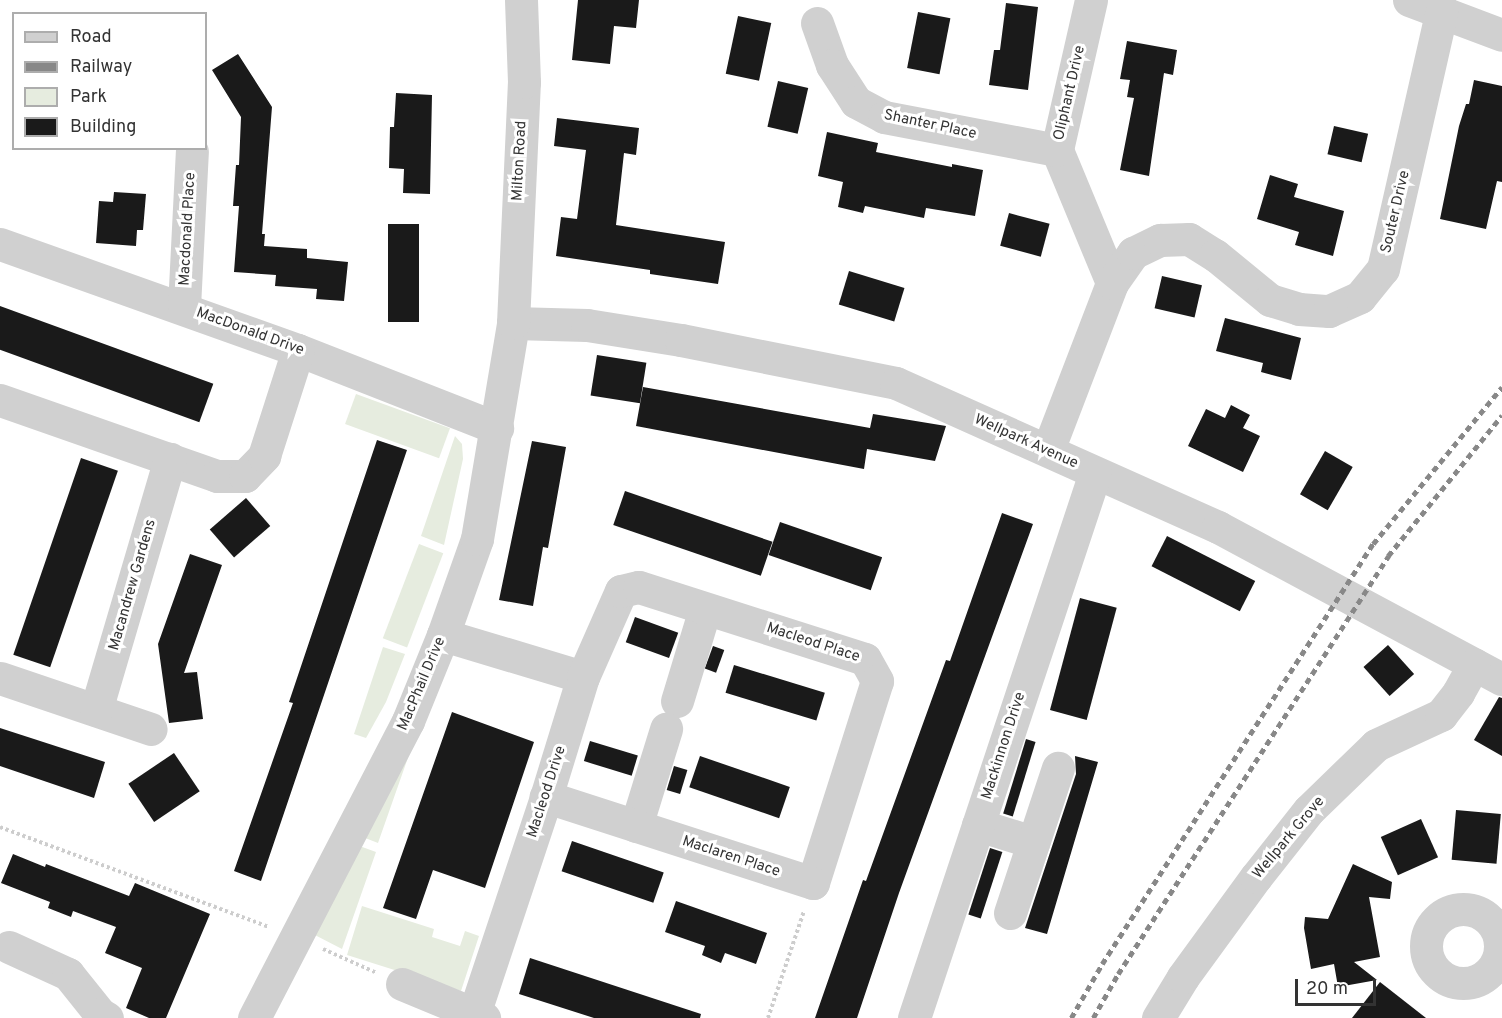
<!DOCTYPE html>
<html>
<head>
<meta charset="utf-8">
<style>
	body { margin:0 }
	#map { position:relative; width:1502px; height:1018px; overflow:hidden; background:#fff; font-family:Overpass,sans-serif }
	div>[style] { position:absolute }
	.green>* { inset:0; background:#e6ecdf; transform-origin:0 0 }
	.building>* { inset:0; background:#1a1a1a; transform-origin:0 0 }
	.path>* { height:4px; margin-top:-2px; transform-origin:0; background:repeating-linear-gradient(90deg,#cdcdcd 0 3px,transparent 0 6px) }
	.minor>* { height:33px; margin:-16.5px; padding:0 16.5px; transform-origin:16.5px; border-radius:16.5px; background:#d0d0d0 }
	.minor>.ring { margin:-16.5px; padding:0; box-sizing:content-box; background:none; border:33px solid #d0d0d0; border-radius:50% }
	.rail>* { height:4.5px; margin-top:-2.25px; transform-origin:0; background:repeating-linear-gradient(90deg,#888 0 6px,transparent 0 10.5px) }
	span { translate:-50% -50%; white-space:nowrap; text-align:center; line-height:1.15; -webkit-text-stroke:6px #fff; paint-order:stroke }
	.street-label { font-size:15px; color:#333 }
	.legend { position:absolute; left:12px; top:12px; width:195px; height:138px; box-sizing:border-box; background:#fff; border:2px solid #adadad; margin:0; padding:8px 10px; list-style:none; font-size:18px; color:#333 }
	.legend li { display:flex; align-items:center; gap:12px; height:30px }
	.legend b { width:30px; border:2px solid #adadad }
	.scale { position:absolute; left:1295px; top:979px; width:81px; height:27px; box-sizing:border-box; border:3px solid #333; border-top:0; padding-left:8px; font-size:18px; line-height:21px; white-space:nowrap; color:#333; -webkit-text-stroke:4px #fff; paint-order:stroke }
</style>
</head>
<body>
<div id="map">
	<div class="green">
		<i style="left:356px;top:394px;width:100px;height:32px;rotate:20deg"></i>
		<i style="clip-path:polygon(455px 436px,462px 444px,463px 459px,444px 545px,421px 536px)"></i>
		<i style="left:419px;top:544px;width:26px;height:101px;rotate:21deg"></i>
		<i style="clip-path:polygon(383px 647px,405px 654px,386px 702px,366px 738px,354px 734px)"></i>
		<i style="clip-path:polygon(417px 732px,378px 843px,360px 836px)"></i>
		<i style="clip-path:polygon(354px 844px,376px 852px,342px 949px,311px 933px)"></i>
		<i style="clip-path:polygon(362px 906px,434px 929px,432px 937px,460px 946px,465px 931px,479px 936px,461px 991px,347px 955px)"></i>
	</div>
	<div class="building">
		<i style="clip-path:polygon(578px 0,639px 0,636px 28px,614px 26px,610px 64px,572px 60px)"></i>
		<i style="clip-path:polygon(1006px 3px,1038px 7px,1028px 90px,989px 85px,994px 50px,1000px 50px)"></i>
		<i style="left:918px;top:12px;width:33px;height:57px;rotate:11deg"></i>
		<i style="left:738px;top:16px;width:34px;height:59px;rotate:12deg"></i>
		<i style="clip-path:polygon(1127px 41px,1177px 50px,1173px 75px,1164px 73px,1149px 176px,1120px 170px,1134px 98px,1127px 97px,1130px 80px,1120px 79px)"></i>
		<i style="clip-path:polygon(238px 54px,272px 107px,262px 234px,265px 234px,264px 246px,307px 249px,307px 258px,348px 262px,344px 301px,316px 299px,317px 289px,275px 286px,276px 275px,234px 272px,239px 206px,233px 206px,236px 165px,239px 165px,241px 117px,212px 70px)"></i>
		<i style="clip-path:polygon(1474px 80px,1502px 86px,1502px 182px,1497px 181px,1486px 229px,1440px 219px,1459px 126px,1466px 104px,1469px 104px)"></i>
		<i style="left:778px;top:81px;width:31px;height:47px;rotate:13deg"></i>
		<i style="clip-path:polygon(396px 93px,432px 95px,430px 194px,403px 193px,404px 169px,389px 168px,390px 127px,394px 127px)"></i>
		<i style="clip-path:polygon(557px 118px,639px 128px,636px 155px,624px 153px,616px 225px,725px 242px,718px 284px,650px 274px,650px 270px,556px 256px,561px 217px,577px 219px,586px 150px,554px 146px)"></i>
		<i style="left:1334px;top:126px;width:35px;height:29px;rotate:13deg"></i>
		<i style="clip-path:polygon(827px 132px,878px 143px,876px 152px,952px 167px,952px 164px,983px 170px,975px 216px,926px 208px,924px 218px,865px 206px,863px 213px,838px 207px,843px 182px,818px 176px)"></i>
		<i style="clip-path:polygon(1270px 175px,1298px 184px,1294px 197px,1344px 211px,1333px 256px,1295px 245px,1299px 232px,1257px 219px)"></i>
		<i style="clip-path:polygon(114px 192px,146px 194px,143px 230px,137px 230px,136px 246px,96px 243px,99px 201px,113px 202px)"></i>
		<i style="left:1009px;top:213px;width:42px;height:34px;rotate:15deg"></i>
		<i style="left:388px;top:224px;width:31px;height:98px"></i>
		<i style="left:849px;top:271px;width:58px;height:35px;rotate:17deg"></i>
		<i style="left:1162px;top:276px;width:41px;height:33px;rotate:13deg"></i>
		<i style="left:0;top:306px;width:227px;height:41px;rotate:20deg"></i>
		<i style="clip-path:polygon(1225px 318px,1301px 338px,1291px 380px,1261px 372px,1263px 363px,1216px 351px)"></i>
		<i style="left:597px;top:355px;width:50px;height:41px;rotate:9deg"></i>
		<i style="clip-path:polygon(643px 387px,870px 428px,873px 414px,946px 426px,935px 461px,867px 449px,864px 469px,636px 426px)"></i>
		<i style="clip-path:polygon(1231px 405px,1250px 415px,1243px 428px,1260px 436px,1243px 472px,1188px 446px,1206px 409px,1225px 418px)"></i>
		<i style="clip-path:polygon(377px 440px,407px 450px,261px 881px,234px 871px,293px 703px,289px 702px)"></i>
		<i style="clip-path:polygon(532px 441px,566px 447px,548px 548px,543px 547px,533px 606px,499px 600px)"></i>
		<i style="left:1325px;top:451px;width:32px;height:50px;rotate:30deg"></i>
		<i style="left:81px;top:458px;width:39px;height:208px;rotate:19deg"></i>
		<i style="left:625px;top:491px;width:156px;height:36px;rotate:19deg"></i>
		<i style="left:246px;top:498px;width:37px;height:48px;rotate:49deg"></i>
		<i style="clip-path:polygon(1002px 513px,1033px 524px,899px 893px,857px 1018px,815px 1018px,863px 880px,866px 881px,946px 660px,950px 661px)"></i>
		<i style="left:780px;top:522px;width:108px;height:35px;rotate:19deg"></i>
		<i style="left:1167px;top:536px;width:99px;height:34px;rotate:27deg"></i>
		<i style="clip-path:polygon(190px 554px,222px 565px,184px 673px,197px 672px,203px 719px,169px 723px,158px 644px)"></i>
		<i style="left:1080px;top:598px;width:38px;height:116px;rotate:15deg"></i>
		<i style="left:635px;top:617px;width:46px;height:27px;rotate:20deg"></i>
		<i style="left:1388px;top:645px;width:39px;height:33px;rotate:48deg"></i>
		<i style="left:713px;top:646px;width:12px;height:24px;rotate:20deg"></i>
		<i style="left:734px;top:665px;width:95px;height:29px;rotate:17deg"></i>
		<i style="clip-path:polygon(1499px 697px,1502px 698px,1502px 756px,1474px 740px)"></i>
		<i style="clip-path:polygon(452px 712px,534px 742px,485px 888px,433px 870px,416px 919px,383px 908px)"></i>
		<i style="clip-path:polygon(0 728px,105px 762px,94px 798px,0 766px)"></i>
		<i style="left:1026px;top:739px;width:10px;height:78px;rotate:17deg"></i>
		<i style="left:590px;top:741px;width:50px;height:21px;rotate:17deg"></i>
		<i style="left:174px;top:753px;width:46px;height:55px;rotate:56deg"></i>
		<i style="left:700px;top:756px;width:95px;height:33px;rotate:19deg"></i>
		<i style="clip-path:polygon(1075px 756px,1098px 762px,1047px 934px,1025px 928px,1076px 774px)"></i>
		<i style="left:674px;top:766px;width:14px;height:25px;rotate:17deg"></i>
		<i style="left:1456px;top:810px;width:45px;height:50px;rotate:5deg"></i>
		<i style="left:1421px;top:819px;width:42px;height:44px;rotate:66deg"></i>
		<i style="left:572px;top:841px;width:97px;height:32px;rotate:19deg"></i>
		<i style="left:990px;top:848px;width:13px;height:70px;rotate:18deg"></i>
		<i style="clip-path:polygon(13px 854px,45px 867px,46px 864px,129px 896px,135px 883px,210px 914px,166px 1018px,149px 1018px,126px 1008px,142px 968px,105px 953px,116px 927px,73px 911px,71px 917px,48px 908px,50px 902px,1px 883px)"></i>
		<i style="clip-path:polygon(1353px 864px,1392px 882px,1390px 899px,1369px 897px,1380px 957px,1354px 962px,1377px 980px,1338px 987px,1334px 964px,1311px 969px,1304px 928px,1305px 917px,1328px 919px)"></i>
		<i style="clip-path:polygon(676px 901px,767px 933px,756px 964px,725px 953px,721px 963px,702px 955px,705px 946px,665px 932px)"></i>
		<i style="clip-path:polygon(530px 958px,701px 1014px,700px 1018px,594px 1018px,519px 994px)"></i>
		<i style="clip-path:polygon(1380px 982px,1426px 1018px,1352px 1018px)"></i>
	</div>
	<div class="path">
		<i style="left:0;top:827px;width:287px;rotate:20.4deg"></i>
		<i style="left:323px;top:949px;width:59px;rotate:24deg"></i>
		<i style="left:768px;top:1018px;width:113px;rotate:-71.4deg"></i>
	</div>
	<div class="minor">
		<i style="left:1091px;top:0;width:154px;rotate:102.8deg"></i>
		<i style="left:1057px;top:150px;width:144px;rotate:67.5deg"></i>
		<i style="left:1409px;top:0;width:99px;rotate:20.6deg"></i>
		<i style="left:817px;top:23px;width:45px;rotate:70.3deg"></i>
		<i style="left:832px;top:65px;width:44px;rotate:57deg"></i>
		<i style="left:856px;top:102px;width:32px;rotate:28deg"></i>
		<i style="left:884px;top:117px;width:176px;rotate:10.8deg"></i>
		<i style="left:0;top:244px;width:316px;rotate:19.6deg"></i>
		<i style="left:298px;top:350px;width:214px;rotate:21.4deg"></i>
		<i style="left:184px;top:307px;width:156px;rotate:-87.1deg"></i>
		<i style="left:513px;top:323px;width:74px;rotate:1.5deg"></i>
		<i style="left:587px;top:325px;width:95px;rotate:9.1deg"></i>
		<i style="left:681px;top:340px;width:219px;rotate:11.3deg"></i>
		<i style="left:896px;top:383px;width:353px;rotate:24.1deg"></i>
		<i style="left:1218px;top:527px;width:322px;rotate:28.2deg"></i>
		<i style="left:0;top:400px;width:230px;rotate:19.3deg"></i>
		<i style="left:217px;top:476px;width:28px"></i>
		<i style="left:245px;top:476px;width:28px;rotate:-46deg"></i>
		<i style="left:264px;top:456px;width:111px;rotate:-72.2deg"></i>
		<i style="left:1048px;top:450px;width:179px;rotate:-69deg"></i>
		<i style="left:1112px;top:283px;width:37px;rotate:-55deg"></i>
		<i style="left:1133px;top:253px;width:30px;rotate:-26deg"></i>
		<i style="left:1160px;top:240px;width:29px;rotate:-2deg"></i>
		<i style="left:1189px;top:239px;width:31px;rotate:32deg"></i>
		<i style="left:1215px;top:255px;width:71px;rotate:39.3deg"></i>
		<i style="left:1270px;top:300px;width:30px;rotate:17deg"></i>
		<i style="left:1299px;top:309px;width:30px;rotate:4deg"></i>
		<i style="left:1329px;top:311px;width:34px;rotate:-24deg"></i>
		<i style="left:1360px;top:297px;width:36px;rotate:-51deg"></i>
		<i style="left:1383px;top:269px;width:266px;rotate:-77.2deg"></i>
		<i style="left:443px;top:635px;width:146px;rotate:16.7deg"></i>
		<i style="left:0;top:678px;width:159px;rotate:18.7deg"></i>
		<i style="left:677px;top:701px;width:96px;rotate:-73.1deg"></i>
		<i style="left:96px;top:710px;width:262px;rotate:-73.6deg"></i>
		<i style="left:978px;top:825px;width:58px;rotate:17.2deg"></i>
		<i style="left:636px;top:826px;width:102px;rotate:-72.8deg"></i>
		<i class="ring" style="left:1426px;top:909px;width:41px;height:41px"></i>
		<i style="left:1010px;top:913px;width:153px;rotate:-71.7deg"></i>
		<i style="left:9px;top:947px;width:65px;rotate:24.6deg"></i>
		<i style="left:68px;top:974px;width:51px;rotate:51.3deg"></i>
		<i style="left:100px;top:1014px;width:8px;rotate:30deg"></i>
		<i style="left:402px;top:984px;width:89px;rotate:22.5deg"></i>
		<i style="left:474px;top:1014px;width:229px;rotate:-71.6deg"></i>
		<i style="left:546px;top:797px;width:126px;rotate:-72.9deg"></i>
		<i style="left:583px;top:677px;width:94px;rotate:-66.2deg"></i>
		<i style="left:621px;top:591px;width:18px;rotate:-13deg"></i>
		<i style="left:639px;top:587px;width:237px;rotate:17.7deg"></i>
		<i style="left:865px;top:659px;width:25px;rotate:61deg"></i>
		<i style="left:877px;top:681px;width:212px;rotate:107.6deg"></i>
		<i style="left:813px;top:883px;width:281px;rotate:-162.1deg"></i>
		<i style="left:254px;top:1018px;width:335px;rotate:-62.6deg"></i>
		<i style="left:408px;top:721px;width:93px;rotate:-67.9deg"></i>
		<i style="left:443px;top:635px;width:102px;rotate:-70.5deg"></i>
		<i style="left:477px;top:539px;width:219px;rotate:-80.5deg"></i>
		<i style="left:513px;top:323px;width:241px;rotate:-87.4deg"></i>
		<i style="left:524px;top:82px;width:82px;rotate:-92.1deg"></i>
		<i style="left:914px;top:1018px;width:574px;rotate:-71.63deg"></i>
		<i style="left:1158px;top:1018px;width:48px;rotate:-58.6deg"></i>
		<i style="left:1183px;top:977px;width:124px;rotate:-53.9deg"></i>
		<i style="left:1256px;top:877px;width:85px;rotate:-51.7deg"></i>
		<i style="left:1309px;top:810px;width:93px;rotate:-44.1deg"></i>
		<i style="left:1376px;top:745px;width:72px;rotate:-24.8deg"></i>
		<i style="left:1441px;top:715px;width:28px;rotate:-52deg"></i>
		<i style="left:1458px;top:693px;width:33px;rotate:-61deg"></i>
	</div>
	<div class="rail">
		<i style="left:1071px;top:1018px;width:62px;rotate:-60.1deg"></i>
		<i style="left:1102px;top:964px;width:500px;rotate:-57.2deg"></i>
		<i style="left:1373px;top:544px;width:203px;rotate:-50.6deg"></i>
		<i style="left:1093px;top:1018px;width:51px;rotate:-60.4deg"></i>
		<i style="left:1118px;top:974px;width:498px;rotate:-57.1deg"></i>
		<i style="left:1388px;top:556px;width:181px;rotate:-51deg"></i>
	</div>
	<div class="street-label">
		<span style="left:1070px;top:93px;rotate:-77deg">Oliphant Drive</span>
		<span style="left:930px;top:125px;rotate:12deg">Shanter Place</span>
		<span style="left:520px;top:161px;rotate:-87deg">Milton Road</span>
		<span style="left:1396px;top:212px;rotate:-77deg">Souter Drive</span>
		<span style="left:188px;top:229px;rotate:-87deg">Macdonald Place</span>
		<span style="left:250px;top:332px;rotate:20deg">MacDonald Drive</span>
		<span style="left:1026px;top:442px;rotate:24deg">Wellpark Avenue</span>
		<span style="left:133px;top:585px;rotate:-74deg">Macandrew Gardens</span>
		<span style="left:813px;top:643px;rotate:18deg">Macleod Place</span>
		<span style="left:422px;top:684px;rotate:-67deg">MacPhail Drive</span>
		<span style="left:1004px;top:746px;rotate:-72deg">Mackinnon Drive</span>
		<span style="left:547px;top:792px;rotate:-72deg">Macleod Drive</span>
		<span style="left:1289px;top:838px;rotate:-50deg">Wellpark Grove</span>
		<span style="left:731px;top:857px;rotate:18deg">Maclaren Place</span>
	</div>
	<ul class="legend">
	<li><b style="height:8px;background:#d0d0d0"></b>Road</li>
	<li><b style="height:8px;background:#888"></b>Railway</li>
	<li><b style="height:16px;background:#e6ecdf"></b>Park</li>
	<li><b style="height:16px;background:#1a1a1a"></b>Building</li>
	</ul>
	<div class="scale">20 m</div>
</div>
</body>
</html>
